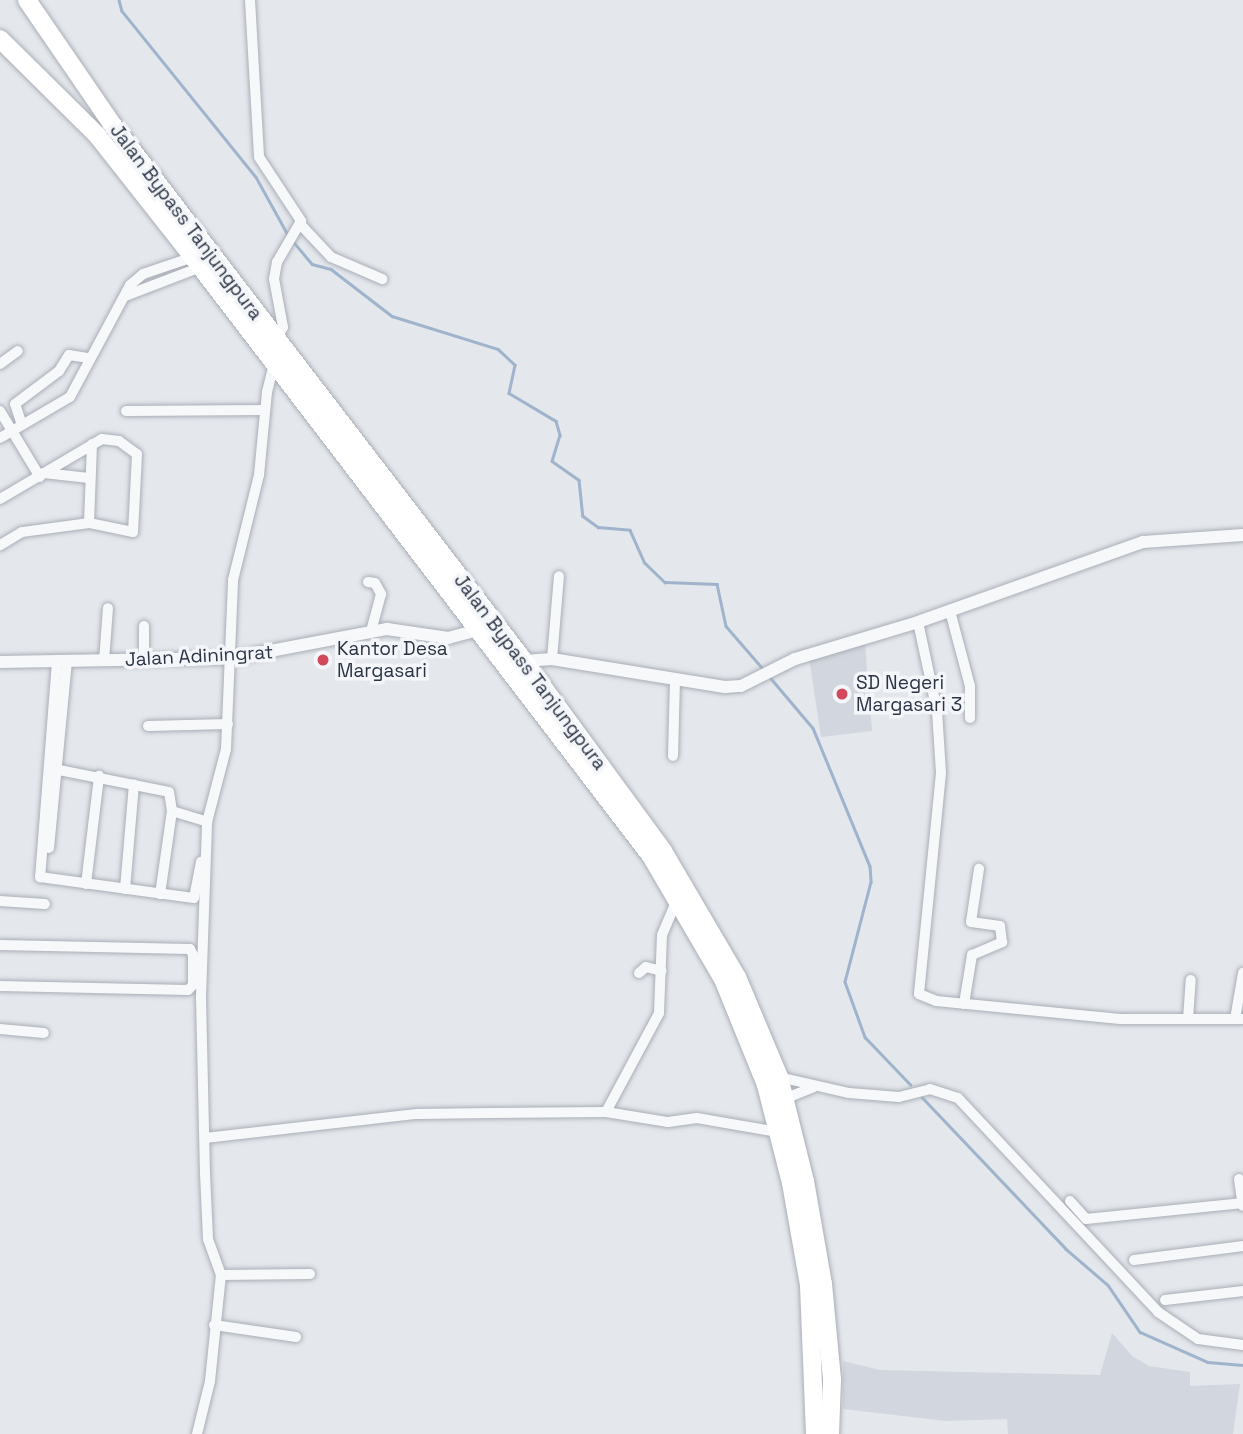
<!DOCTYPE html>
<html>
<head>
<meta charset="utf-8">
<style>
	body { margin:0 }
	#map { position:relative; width:1243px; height:1434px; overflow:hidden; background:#e4e7ec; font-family:"Space Grotesk",sans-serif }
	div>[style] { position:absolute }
	.built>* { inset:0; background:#d2d6de }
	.stream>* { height:2.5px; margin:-1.25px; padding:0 1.25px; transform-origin:1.25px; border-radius:1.25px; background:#9fb4cc }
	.roads { filter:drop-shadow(0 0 2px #a9aeb7) drop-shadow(0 0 2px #a9aeb7) }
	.minor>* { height:10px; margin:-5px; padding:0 5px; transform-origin:5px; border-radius:5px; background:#f7f8fa }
	.tertiary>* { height:12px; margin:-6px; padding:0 6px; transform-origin:6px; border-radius:6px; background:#f7f8fa }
	.trunk>* { height:18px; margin:-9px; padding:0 9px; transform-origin:9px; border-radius:9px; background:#fff }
	.dots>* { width:19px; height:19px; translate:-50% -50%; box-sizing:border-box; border:4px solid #f4f6f9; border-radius:50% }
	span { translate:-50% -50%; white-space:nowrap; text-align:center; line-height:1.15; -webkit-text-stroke:7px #f4f6f9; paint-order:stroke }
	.street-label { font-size:19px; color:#2b3445 }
	.poi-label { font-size:19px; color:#2b3445 }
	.left { translate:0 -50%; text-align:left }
</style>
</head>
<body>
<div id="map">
	<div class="built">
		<i style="clip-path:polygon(865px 644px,872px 731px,821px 737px,809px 657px)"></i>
		<i style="clip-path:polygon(1112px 1333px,1132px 1356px,1149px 1366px,1190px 1372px,1190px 1386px,1240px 1384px,1233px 1434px,1008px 1434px,1007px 1419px,946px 1421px,843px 1409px,843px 1361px,880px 1370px,1100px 1375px)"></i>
	</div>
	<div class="stream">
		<i style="left:119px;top:0;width:11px;rotate:75deg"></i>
		<i style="left:122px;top:11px;width:213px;rotate:51.1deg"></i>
		<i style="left:256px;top:177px;width:66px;rotate:61.1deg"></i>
		<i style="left:292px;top:240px;width:31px;rotate:50deg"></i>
		<i style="left:312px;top:264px;width:20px;rotate:15deg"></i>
		<i style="left:331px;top:269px;width:77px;rotate:37.6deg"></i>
		<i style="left:392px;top:316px;width:111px;rotate:17.3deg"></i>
		<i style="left:498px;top:349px;width:23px;rotate:43deg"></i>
		<i style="left:515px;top:365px;width:29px;rotate:102deg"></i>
		<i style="left:509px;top:393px;width:55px;rotate:30.8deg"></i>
		<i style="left:556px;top:421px;width:15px;rotate:74deg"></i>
		<i style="left:560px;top:435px;width:27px;rotate:107deg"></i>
		<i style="left:552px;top:461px;width:33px;rotate:35deg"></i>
		<i style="left:579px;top:480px;width:36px;rotate:84deg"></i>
		<i style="left:583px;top:516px;width:19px;rotate:36deg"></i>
		<i style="left:598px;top:527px;width:32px;rotate:5deg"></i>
		<i style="left:630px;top:530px;width:36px;rotate:66deg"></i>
		<i style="left:645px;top:563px;width:28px;rotate:44deg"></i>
		<i style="left:665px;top:582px;width:52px;rotate:2.2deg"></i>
		<i style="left:717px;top:584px;width:43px;rotate:77.9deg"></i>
		<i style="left:726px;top:626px;width:60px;rotate:49.1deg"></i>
		<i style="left:769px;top:676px;width:68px;rotate:49.8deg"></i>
		<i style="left:813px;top:728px;width:149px;rotate:67.6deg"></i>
		<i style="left:870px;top:866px;width:16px;rotate:86deg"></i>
		<i style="left:871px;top:882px;width:103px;rotate:104.6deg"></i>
		<i style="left:845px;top:982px;width:59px;rotate:70deg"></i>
		<i style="left:865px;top:1037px;width:66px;rotate:46.2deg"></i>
		<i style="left:922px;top:1097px;width:209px;rotate:46.5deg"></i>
		<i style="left:1066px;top:1249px;width:55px;rotate:40.6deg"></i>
		<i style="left:1108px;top:1285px;width:57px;rotate:55.8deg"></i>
		<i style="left:1140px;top:1332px;width:74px;rotate:23.8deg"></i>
		<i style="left:1208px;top:1362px;width:35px;rotate:5deg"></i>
	</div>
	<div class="roads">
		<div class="minor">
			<i style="left:250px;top:0;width:157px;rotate:86.7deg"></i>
			<i style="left:259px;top:157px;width:77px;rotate:56.7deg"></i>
			<i style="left:301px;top:221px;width:48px;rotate:120.3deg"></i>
			<i style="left:277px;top:262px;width:17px;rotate:100deg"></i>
			<i style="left:274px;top:279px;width:49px;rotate:79.4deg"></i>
			<i style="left:283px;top:327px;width:16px;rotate:117deg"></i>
			<i style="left:301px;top:225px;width:44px;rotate:46.8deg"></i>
			<i style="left:331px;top:257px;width:56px;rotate:23.3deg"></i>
			<i style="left:125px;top:296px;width:81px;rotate:-20.9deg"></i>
			<i style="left:0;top:364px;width:22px;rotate:-36deg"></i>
			<i style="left:0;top:411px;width:77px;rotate:58.8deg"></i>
			<i style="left:126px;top:411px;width:139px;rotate:-0.4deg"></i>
			<i style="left:21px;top:422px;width:19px;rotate:-108deg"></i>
			<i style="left:15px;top:404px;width:55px;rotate:-36.9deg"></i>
			<i style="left:59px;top:371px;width:19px;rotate:-58deg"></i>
			<i style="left:69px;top:355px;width:20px;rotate:9deg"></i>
			<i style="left:0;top:438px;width:81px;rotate:-30.4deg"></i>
			<i style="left:70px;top:397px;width:127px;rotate:-61.8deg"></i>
			<i style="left:130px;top:285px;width:17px;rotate:-40deg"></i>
			<i style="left:143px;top:274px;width:53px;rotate:-18.8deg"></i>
			<i style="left:44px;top:473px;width:45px;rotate:6.3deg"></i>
			<i style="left:0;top:499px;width:118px;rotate:-30.5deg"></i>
			<i style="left:102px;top:439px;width:17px;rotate:7deg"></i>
			<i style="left:119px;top:441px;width:22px;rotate:36deg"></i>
			<i style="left:137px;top:454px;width:78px;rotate:92.9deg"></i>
			<i style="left:133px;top:532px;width:45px;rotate:-168.4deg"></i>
			<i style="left:89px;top:523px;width:68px;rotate:172.3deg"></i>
			<i style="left:22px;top:532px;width:26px;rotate:149deg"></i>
			<i style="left:89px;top:523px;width:79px;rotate:-87.8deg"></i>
			<i style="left:368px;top:582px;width:7px;rotate:8deg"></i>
			<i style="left:375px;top:583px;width:13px;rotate:61deg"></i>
			<i style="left:381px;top:594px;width:38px;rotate:105deg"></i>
			<i style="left:950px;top:611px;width:78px;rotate:75.1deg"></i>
			<i style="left:970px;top:686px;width:32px;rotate:90deg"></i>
			<i style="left:918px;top:622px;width:91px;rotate:77.9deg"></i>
			<i style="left:937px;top:711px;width:62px;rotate:86.3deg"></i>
			<i style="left:941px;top:773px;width:222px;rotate:95.7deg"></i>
			<i style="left:919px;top:994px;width:18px;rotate:22deg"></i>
			<i style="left:936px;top:1001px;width:185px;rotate:5.6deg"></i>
			<i style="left:1120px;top:1019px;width:123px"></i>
			<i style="left:552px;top:659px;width:83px;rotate:-85.2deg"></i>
			<i style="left:104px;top:661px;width:53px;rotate:-85.7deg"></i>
			<i style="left:144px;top:661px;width:35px;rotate:-90deg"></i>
			<i style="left:57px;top:662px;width:216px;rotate:94.5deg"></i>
			<i style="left:40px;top:877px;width:155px;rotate:7.8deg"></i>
			<i style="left:194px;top:898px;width:37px;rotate:-79deg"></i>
			<i style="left:148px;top:726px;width:80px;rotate:-1.4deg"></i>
			<i style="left:673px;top:756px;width:77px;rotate:-88.5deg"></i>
			<i style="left:49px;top:768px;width:122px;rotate:11.3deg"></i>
			<i style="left:169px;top:792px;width:19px;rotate:81deg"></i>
			<i style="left:172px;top:811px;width:84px;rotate:98.2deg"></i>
			<i style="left:172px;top:811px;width:37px;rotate:17deg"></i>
			<i style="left:49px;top:848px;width:187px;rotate:-84.5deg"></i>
			<i style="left:86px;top:884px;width:109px;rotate:-83.1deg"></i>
			<i style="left:125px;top:889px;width:105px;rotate:-85.1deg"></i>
			<i style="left:0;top:901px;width:45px;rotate:3.8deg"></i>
			<i style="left:0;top:945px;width:190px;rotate:1.2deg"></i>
			<i style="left:190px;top:949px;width:7px;rotate:63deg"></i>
			<i style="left:193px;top:955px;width:30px;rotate:90deg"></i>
			<i style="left:193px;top:985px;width:7px;rotate:135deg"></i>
			<i style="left:188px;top:990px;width:188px;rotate:-178.8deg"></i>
			<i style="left:639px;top:973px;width:9px;rotate:-41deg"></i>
			<i style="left:646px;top:967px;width:16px;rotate:14deg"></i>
			<i style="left:964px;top:1004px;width:50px;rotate:-80.7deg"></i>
			<i style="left:972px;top:955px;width:33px;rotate:-23deg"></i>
			<i style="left:1002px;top:942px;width:16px;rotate:-97deg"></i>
			<i style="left:1000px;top:926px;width:29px;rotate:-172deg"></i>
			<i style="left:971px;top:922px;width:54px;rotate:-81.4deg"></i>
			<i style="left:1188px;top:1019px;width:39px;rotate:-86deg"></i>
			<i style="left:1235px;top:1019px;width:47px;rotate:-80.1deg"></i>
			<i style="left:0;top:1029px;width:44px;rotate:5.2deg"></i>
			<i style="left:779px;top:1077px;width:72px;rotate:12.9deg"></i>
			<i style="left:849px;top:1093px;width:50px;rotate:4.6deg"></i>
			<i style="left:899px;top:1097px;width:32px;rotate:-14deg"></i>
			<i style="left:930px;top:1089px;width:29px;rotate:18deg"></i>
			<i style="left:958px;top:1098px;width:293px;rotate:46.9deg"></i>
			<i style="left:1158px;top:1312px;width:48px;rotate:34deg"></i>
			<i style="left:1198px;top:1339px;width:45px;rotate:7.6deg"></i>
			<i style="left:784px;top:1099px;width:32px;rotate:-22deg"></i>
			<i style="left:606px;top:1112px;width:112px;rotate:-61.8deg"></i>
			<i style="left:659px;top:1013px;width:78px;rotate:-87.8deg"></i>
			<i style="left:662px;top:935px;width:38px;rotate:-67deg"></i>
			<i style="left:205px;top:1138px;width:213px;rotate:-6.5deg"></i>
			<i style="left:417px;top:1114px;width:73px;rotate:-0.8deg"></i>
			<i style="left:490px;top:1113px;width:116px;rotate:-0.5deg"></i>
			<i style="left:606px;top:1112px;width:63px;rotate:9.2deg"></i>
			<i style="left:668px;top:1122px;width:29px;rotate:-8deg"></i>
			<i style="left:697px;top:1118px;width:82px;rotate:9.8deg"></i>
			<i style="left:1239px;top:1179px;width:27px;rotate:82deg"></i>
			<i style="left:1070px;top:1201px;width:24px;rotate:48deg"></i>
			<i style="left:1086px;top:1219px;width:158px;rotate:-5.8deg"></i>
			<i style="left:1134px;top:1260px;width:110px;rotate:-7.3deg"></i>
			<i style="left:221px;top:1275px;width:89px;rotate:-0.6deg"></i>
			<i style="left:1165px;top:1300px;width:79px;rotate:-6.6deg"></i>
			<i style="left:214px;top:1325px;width:83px;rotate:8.3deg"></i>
			<i style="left:197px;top:1434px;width:55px;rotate:-76.2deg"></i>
			<i style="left:210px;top:1381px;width:107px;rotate:-84.1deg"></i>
			<i style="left:221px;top:1275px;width:38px;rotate:-110deg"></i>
			<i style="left:208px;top:1239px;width:65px;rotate:-92.6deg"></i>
			<i style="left:205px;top:1174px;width:177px;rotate:-91.3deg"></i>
			<i style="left:201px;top:997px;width:175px;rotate:-88deg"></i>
			<i style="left:207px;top:822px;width:75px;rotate:-75.4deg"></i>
			<i style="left:226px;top:749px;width:169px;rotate:-87.6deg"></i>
			<i style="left:233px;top:580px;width:108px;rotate:-76.1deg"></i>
			<i style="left:259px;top:475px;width:83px;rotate:-84.5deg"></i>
			<i style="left:267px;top:392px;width:30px;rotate:-76deg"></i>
		</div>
		<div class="tertiary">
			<i style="left:524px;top:661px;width:28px;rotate:-4deg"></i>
			<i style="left:552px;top:659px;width:175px;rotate:9.2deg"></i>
			<i style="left:725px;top:687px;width:16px;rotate:-4deg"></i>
			<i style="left:741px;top:686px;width:60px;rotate:-26.6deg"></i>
			<i style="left:795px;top:659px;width:128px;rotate:-16.7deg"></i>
			<i style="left:918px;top:622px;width:239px;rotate:-19.6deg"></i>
			<i style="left:1143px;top:542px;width:100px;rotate:-4deg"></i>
			<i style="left:0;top:662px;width:233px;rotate:-1deg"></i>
			<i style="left:233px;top:658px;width:157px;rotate:-10.7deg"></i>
			<i style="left:387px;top:629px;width:62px;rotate:8.4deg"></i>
			<i style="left:448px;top:638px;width:30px;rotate:-15deg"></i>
		</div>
		<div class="trunk">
			<i style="left:27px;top:0;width:150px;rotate:55.6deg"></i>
			<i style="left:112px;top:124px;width:677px;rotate:52.5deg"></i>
			<i style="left:524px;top:661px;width:235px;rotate:53.8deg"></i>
			<i style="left:663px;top:851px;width:146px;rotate:59.6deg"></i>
			<i style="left:737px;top:977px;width:108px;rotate:67.2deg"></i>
			<i style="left:779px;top:1077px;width:107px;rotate:76deg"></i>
			<i style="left:805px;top:1181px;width:105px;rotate:80.1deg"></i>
			<i style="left:823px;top:1284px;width:96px;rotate:84.6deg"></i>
			<i style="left:832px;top:1380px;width:54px;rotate:92.1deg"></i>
			<i style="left:0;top:39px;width:136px;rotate:44.7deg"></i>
			<i style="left:97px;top:135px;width:155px;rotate:51.8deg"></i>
			<i style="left:193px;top:257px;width:754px;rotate:52.6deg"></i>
			<i style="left:651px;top:856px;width:143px;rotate:59.7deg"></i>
			<i style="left:723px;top:979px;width:114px;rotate:67.9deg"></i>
			<i style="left:766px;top:1085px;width:101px;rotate:75.7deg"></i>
			<i style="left:791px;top:1183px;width:104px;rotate:80deg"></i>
			<i style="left:809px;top:1285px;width:149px;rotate:87.7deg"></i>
		</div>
	</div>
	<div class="dots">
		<i style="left:323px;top:660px;background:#d1495b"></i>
		<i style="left:842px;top:694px;background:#d1495b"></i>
	</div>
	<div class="street-label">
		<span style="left:186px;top:222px;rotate:53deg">Jalan Bypass Tanjungpura</span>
		<span style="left:199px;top:656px;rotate:-3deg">Jalan Adiningrat</span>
		<span style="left:530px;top:672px;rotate:53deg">Jalan Bypass Tanjungpura</span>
	</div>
	<div class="poi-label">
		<span class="left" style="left:337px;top:660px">Kantor Desa<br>Margasari</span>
		<span class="left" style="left:856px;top:694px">SD Negeri<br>Margasari 3</span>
	</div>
</div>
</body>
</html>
